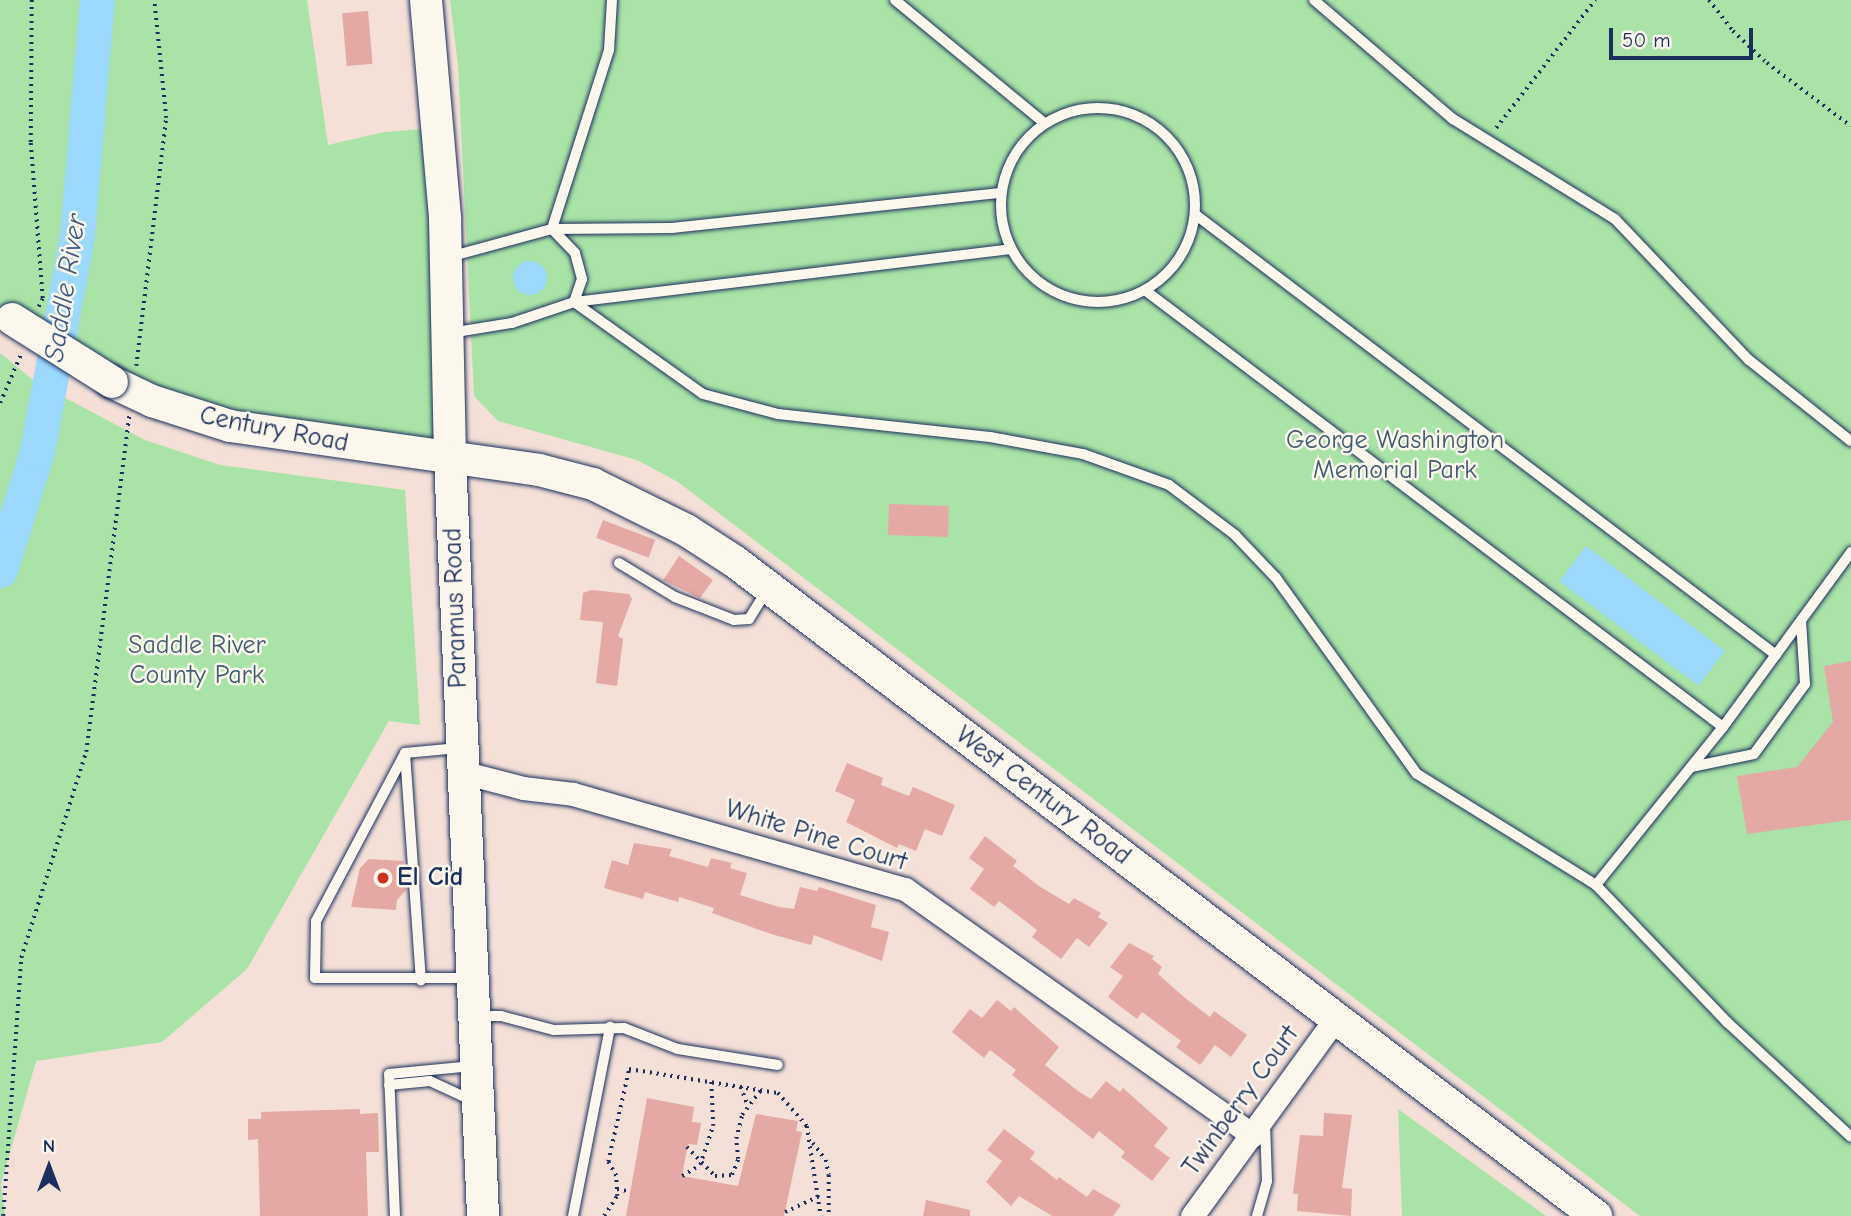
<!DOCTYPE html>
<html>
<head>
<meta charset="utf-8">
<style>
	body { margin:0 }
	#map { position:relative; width:1851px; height:1216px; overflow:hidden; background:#f4e0d7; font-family:"Comic Neue",sans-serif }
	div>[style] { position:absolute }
	.green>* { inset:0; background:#a9e3a7 }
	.water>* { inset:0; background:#9dd8fd; transform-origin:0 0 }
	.round { border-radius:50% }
	.river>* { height:35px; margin:-17.5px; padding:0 17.5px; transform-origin:17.5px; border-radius:17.5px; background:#9dd8fd }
	.building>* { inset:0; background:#e4a9a5; transform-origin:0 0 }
	.path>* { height:3.5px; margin-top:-1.75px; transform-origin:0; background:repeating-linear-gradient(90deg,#1b2f5e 0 2px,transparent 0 7px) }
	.roads { filter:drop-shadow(0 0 2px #1b2f5e) drop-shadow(0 0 2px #1b2f5e) }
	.lane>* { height:10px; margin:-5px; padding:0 5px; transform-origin:5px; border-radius:5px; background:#fbf7ec }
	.lane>.ring { margin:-5px; padding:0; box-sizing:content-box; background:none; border:10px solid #fbf7ec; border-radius:50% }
	.street>* { height:23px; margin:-11.5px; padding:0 11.5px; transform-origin:11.5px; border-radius:11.5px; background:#fbf7ec }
	.secondary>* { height:32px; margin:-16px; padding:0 16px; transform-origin:16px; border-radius:16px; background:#fbf7ec }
	.bridges { filter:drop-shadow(0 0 2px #1b2f5e) drop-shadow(0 0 2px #1b2f5e) }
	.secondary-bridge>* { height:32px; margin:-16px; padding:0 16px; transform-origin:16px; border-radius:16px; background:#fbf7ec }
	.dots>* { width:19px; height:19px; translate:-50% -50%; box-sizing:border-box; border:4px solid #fbf7ec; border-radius:50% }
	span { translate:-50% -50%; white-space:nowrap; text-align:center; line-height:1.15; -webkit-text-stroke:5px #fbf7ec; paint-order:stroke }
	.street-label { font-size:26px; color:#1b2f5e }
	.park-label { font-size:26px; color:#3e5c70 }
	.poi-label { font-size:26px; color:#1b2f5e; font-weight:700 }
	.left { translate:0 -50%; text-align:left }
	.water-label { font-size:28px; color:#3c5986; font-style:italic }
	.north { position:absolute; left:14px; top:1132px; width:70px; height:70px; -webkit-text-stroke:5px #fbf7ec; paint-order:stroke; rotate:0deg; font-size:19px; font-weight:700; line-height:28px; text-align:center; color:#1b2f5e }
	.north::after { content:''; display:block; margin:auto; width:24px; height:32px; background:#1b2f5e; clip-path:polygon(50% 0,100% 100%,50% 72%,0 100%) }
	.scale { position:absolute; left:1609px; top:28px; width:144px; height:32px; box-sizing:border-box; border:4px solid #1b2f5e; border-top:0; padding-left:9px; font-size:21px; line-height:24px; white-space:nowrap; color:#1b2f5e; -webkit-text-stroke:5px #fbf7ec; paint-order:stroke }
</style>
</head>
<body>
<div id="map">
	<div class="green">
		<i style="clip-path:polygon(0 0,307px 0,328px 145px,384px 132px,438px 128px,450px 459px,230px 426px,12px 319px,0 308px)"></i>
		<i style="clip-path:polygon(450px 0,1851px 0,1851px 1216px,1640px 1216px,678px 482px,637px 460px,498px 421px,474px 396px,458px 65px)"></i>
		<i style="clip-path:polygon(0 353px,37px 383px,145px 440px,220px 465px,405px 490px,420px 725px,389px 721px,247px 969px,162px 1042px,36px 1061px,1px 1184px,5px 1216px,0 1216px)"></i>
		<i style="clip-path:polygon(1398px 1109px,1546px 1216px,1402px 1216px)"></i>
	</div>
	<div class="water">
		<i class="round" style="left:513px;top:261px;width:34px;height:34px"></i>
		<i style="left:1586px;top:546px;width:174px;height:44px;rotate:37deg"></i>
	</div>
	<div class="river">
		<i style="left:0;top:570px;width:125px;rotate:-72.7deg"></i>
		<i style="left:37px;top:451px;width:219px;rotate:-79.5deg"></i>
		<i style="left:77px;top:236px;width:237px;rotate:-85.2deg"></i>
	</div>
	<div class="building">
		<i style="left:368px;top:11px;width:53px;height:26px;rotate:85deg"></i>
		<i style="left:889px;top:504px;width:60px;height:31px;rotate:2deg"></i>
		<i style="left:603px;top:520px;width:56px;height:19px;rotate:21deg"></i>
		<i style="clip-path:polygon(679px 556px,713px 580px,700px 598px,663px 580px)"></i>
		<i style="clip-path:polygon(592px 590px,629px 594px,632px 599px,618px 636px,623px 639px,617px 686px,596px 683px,603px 622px,580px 620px,583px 593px)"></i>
		<i style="clip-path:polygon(1851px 661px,1851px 820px,1747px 834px,1737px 776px,1797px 767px,1833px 722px,1824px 666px)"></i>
		<i style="clip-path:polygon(847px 763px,883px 778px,881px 785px,909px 796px,913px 787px,955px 805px,942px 836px,925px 829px,916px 851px,899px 844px,897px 848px,846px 822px,855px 800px,835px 791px)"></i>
		<i style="clip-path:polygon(985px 836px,1017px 861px,1013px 866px,1039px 886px,1069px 904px,1074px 898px,1101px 913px,1098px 917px,1108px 923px,1089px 947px,1077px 938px,1061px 959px,1032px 937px,1037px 930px,999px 901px,994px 907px,970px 889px,984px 869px,969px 858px)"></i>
		<i style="clip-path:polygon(634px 843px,672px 849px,669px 856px,708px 867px,711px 858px,732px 863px,730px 868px,747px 873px,740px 895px,779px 907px,794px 909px,800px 887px,817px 891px,819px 887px,876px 905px,871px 927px,889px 932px,882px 961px,814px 935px,811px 945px,771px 934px,712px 913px,714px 908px,679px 897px,678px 902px,645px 892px,643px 899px,604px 888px,612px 860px,628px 865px)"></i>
		<i style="clip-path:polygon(369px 859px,403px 861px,407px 889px,397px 900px,396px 910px,351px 907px,360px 868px)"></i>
		<i style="clip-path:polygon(1129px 943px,1154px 956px,1152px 959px,1162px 967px,1158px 974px,1184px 997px,1210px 1017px,1214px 1011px,1247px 1035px,1231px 1057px,1215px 1045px,1200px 1065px,1176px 1047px,1181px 1041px,1142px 1012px,1137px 1019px,1108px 997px,1123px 976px,1110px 967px)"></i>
		<i style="clip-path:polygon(997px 1000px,1011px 1011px,1014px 1007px,1059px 1047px,1045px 1065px,1078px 1091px,1091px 1099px,1106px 1081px,1120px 1092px,1123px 1088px,1168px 1128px,1154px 1146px,1170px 1158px,1152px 1181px,1121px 1157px,1125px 1152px,1099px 1131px,1093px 1139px,1012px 1075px,1016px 1070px,990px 1050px,984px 1058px,952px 1032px,970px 1009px,982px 1018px)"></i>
		<i style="clip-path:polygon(647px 1098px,694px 1107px,692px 1122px,701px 1123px,697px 1145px,688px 1144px,682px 1176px,738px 1186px,756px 1114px,798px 1121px,796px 1131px,802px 1132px,784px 1216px,626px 1216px)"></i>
		<i style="clip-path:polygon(360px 1109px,360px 1114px,378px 1113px,379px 1152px,366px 1152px,368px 1216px,260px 1216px,258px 1139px,248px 1140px,248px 1119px,261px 1119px,261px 1112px)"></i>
		<i style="clip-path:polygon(1324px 1113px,1352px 1115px,1342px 1188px,1352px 1189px,1351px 1216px,1297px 1211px,1298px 1194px,1293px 1194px,1300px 1135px,1323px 1136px)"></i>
		<i style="clip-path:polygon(1004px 1129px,1035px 1152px,1030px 1159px,1057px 1180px,1059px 1177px,1087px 1197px,1093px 1189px,1121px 1205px,1113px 1216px,1052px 1216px,1019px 1196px,1011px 1206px,986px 1182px,1002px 1161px,987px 1150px)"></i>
		<i style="clip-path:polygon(926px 1200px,970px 1210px,970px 1216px,923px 1216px)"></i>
	</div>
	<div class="path">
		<i style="left:32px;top:0;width:143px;rotate:90.4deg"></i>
		<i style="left:31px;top:143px;width:156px;rotate:85.6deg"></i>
		<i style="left:43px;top:299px;width:9px;rotate:117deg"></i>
		<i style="left:1709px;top:0;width:39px;rotate:52deg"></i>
		<i style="left:1733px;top:31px;width:47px;rotate:43.3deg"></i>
		<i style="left:1767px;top:63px;width:105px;rotate:36.9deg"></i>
		<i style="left:1496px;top:128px;width:162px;rotate:-52.3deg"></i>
		<i style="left:136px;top:366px;width:250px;rotate:-83.1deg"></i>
		<i style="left:166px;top:118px;width:119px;rotate:-95.8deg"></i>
		<i style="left:0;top:403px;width:53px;rotate:-66.8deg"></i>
		<i style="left:741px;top:1087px;width:20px;rotate:70deg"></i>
		<i style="left:813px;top:1143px;width:21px;rotate:53deg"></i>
		<i style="left:826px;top:1160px;width:15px;rotate:79deg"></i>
		<i style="left:829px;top:1175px;width:41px;rotate:90deg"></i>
		<i style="left:687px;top:1147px;width:40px;rotate:46deg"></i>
		<i style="left:715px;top:1176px;width:17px;rotate:-3deg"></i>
		<i style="left:732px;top:1175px;width:17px;rotate:-69deg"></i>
		<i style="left:738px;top:1159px;width:20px;rotate:-96deg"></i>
		<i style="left:736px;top:1139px;width:25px;rotate:-76deg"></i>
		<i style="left:742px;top:1115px;width:31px;rotate:-53deg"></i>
		<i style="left:682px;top:1176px;width:21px;rotate:-31deg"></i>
		<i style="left:700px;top:1165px;width:41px;rotate:-71.6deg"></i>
		<i style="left:713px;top:1126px;width:44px;rotate:-92.6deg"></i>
		<i style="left:617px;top:1189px;width:14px;rotate:12deg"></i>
		<i style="left:785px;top:1212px;width:38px;rotate:-25deg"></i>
		<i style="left:3px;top:1216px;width:259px;rotate:-86deg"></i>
		<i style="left:21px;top:958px;width:216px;rotate:-72.5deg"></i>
		<i style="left:86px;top:752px;width:339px;rotate:-82.7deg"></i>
		<i style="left:604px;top:1216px;width:24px;rotate:-57deg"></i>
		<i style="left:617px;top:1196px;width:20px;rotate:-93deg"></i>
		<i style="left:616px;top:1176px;width:16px;rotate:-120deg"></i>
		<i style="left:608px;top:1162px;width:95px;rotate:-77.3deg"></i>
		<i style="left:629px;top:1069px;width:151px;rotate:9.2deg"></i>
		<i style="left:778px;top:1093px;width:44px;rotate:48.7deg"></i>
		<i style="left:807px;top:1126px;width:91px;rotate:81.2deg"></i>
	</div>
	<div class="roads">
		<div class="lane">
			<i style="left:612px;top:0;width:50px;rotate:93.4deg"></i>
			<i style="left:609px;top:50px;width:188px;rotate:107.7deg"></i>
			<i style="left:552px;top:229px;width:33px;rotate:46deg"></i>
			<i style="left:575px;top:253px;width:27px;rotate:75deg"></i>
			<i style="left:582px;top:279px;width:24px;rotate:109deg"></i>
			<i style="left:574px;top:302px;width:158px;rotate:35.5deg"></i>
			<i style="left:703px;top:394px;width:78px;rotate:14.9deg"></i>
			<i style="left:778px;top:414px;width:213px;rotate:6.2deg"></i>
			<i style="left:990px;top:437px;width:95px;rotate:10.4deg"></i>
			<i style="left:1083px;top:454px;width:91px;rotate:19.8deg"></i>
			<i style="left:1169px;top:485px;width:83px;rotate:37.1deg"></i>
			<i style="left:1235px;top:535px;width:59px;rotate:46.4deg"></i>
			<i style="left:1276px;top:578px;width:241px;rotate:54.3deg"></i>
			<i style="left:1417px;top:774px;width:211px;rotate:31.8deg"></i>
			<i style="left:1596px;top:885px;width:190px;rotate:46.3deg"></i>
			<i style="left:1727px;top:1022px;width:169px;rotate:42.8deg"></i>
			<i style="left:895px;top:0;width:193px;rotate:39.5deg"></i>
			<i style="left:1314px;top:0;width:183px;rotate:40.6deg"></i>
			<i style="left:1453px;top:119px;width:190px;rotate:31.7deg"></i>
			<i style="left:1615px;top:219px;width:195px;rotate:46.5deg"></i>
			<i style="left:1749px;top:360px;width:130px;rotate:38.5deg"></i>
			<i class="ring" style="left:1001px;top:108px;width:184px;height:184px"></i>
			<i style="left:1196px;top:215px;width:728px;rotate:37.18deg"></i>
			<i style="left:449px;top:257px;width:107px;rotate:-15.2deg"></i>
			<i style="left:552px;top:229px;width:120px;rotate:-0.5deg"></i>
			<i style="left:672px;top:228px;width:330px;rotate:-6.1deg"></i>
			<i style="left:1146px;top:291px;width:723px;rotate:37.08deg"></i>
			<i style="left:450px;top:333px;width:63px;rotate:-9.2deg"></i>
			<i style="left:512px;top:323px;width:65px;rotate:-18.7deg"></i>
			<i style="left:574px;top:302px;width:439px;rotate:-6.9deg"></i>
			<i style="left:619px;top:563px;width:66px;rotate:31.3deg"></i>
			<i style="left:675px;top:597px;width:63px;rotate:21.3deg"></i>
			<i style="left:734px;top:620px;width:15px;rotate:-4deg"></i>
			<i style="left:749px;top:619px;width:34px;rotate:-58deg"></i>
			<i style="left:405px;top:753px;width:190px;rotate:117.9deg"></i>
			<i style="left:316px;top:921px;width:57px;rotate:91deg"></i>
			<i style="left:315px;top:978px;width:155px"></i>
			<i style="left:405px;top:753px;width:228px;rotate:86deg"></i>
			<i style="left:405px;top:753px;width:54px;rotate:-5.3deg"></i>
			<i style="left:1691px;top:767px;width:64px;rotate:-11.7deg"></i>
			<i style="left:1754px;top:754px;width:87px;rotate:-53.9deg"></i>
			<i style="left:1805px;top:684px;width:63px;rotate:-93.6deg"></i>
			<i style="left:1596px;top:885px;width:203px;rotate:-51.2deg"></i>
			<i style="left:1723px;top:727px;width:217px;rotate:-53.8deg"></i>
			<i style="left:476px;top:1016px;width:25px"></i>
			<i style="left:501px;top:1016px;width:55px;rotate:14.8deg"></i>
			<i style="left:554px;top:1030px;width:70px;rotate:-1.6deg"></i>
			<i style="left:624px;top:1028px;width:58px;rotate:21.3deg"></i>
			<i style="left:678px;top:1049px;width:101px;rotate:9.1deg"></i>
			<i style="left:389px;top:1085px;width:41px;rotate:-5.6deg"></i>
			<i style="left:430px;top:1081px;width:47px;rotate:24.9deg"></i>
			<i style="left:395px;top:1216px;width:142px;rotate:-92.4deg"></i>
			<i style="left:389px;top:1074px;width:84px;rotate:-5.4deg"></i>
			<i style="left:573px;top:1216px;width:193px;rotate:-78.9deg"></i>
			<i style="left:1257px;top:1216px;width:36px;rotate:-74deg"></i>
			<i style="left:1267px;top:1181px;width:58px;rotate:-92deg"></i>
		</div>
		<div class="street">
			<i style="left:462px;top:772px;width:63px;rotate:14.7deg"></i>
			<i style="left:523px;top:788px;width:50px;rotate:6.8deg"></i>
			<i style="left:573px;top:794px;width:345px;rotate:16deg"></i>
			<i style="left:905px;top:889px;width:426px;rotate:35.3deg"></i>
			<i style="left:1192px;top:1216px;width:245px;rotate:-54deg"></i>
		</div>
		<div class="secondary">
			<i style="left:426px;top:0;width:220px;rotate:85deg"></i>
			<i style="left:445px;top:219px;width:240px;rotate:88.8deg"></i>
			<i style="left:450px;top:459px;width:758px;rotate:87.5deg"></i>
			<i style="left:112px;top:382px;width:44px;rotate:25.4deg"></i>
			<i style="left:152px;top:401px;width:82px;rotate:17.8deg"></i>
			<i style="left:230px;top:426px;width:312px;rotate:8.1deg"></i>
			<i style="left:539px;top:470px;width:56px;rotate:14.5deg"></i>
			<i style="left:593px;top:484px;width:104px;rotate:26.3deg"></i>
			<i style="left:686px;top:530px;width:57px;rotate:32.9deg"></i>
			<i style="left:734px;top:561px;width:1083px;rotate:37.23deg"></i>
		</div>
	</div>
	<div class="bridges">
		<div class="secondary-bridge">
			<i style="left:12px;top:319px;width:118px;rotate:32.2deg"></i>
		</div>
	</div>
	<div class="dots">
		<i style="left:383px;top:878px;background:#c8321e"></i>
	</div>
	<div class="street-label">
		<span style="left:274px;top:430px;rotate:11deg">Century Road</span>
		<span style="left:456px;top:608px;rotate:-92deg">Paramus Road</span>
		<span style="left:1043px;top:796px;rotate:37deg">West Century Road</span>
		<span style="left:816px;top:836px;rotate:17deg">White Pine Court</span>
		<span style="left:1241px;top:1101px;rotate:-54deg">Twinberry Court</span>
	</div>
	<div class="park-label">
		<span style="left:1395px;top:456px">George Washington<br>Memorial Park</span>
		<span style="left:197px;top:661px">Saddle River<br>County Park</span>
	</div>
	<div class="poi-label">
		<span class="left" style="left:397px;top:878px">El Cid</span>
	</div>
	<div class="water-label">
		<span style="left:65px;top:288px;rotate:-81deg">Saddle River</span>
	</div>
	<div class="north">N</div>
	<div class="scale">50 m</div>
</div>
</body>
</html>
